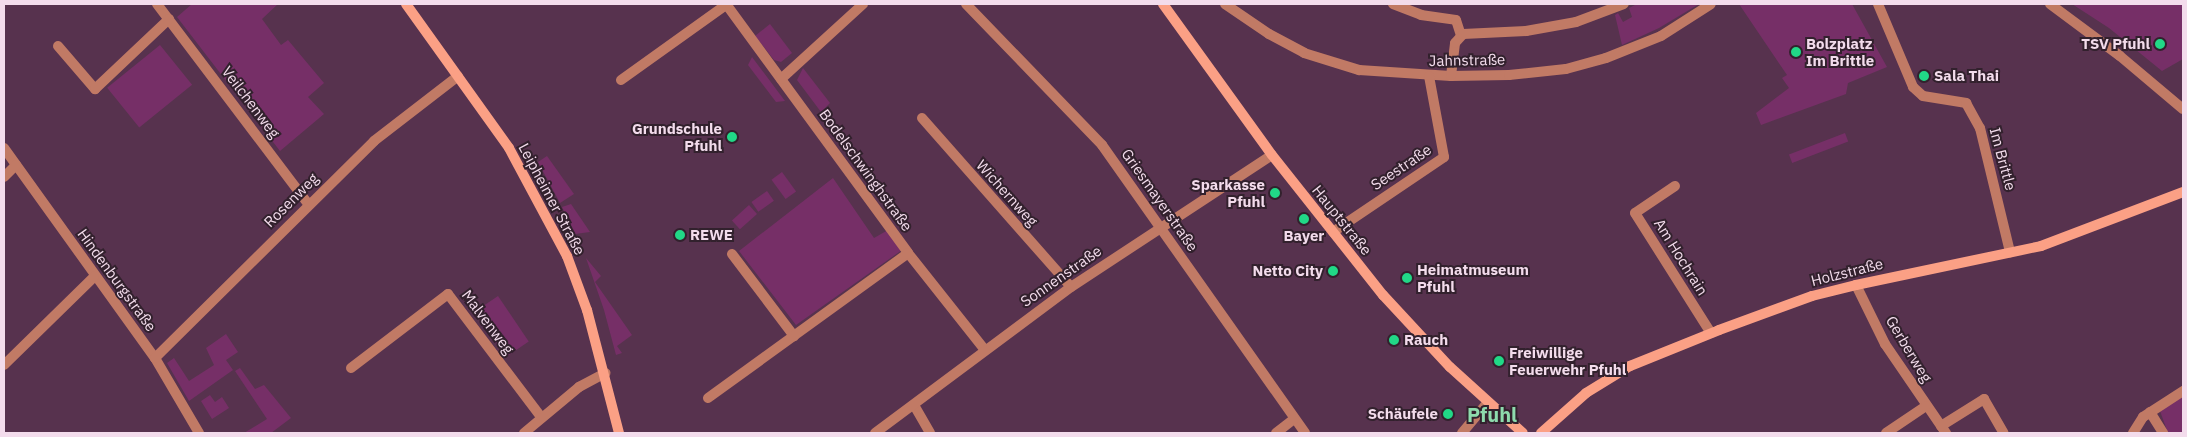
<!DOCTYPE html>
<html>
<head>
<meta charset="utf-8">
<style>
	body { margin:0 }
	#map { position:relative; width:2187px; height:437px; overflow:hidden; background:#57324e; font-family:"IBM Plex Sans",sans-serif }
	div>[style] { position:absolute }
	.green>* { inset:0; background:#762f67; transform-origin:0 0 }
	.street>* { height:10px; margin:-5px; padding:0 5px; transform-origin:5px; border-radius:5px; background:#c17a65 }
	.secondary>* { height:10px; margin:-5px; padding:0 5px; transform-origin:5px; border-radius:5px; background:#fba085 }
	.dots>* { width:14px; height:14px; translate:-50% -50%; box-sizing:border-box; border:2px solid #32212d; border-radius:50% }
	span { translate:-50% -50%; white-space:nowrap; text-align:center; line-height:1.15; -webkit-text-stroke:4px #32212d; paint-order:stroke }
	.poi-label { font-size:15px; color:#f3dcec; font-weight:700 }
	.left { translate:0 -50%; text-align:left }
	.right { translate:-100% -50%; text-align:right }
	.street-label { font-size:15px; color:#f3dcec }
	.district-label { font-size:20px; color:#8edbad; font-weight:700 }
	.frame { position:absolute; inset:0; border:5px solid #f3dcec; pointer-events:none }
</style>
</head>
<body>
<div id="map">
	<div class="green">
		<i style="clip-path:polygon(192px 4px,278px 4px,262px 19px,281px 45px,288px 40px,324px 83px,308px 97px,324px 114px,280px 151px,177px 17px)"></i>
		<i style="clip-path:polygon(1637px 4px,1699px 4px,1659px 28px,1622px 45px,1615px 15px,1618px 13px,1623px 22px,1632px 17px,1629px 8px)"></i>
		<i style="clip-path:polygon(1739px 4px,1852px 4px,1887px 67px,1848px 83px,1846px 94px,1761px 125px,1756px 113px,1789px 88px,1782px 78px,1787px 75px)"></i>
		<i style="clip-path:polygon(2072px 4px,2183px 4px,2183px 59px,2162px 71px,2109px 28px)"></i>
		<i style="clip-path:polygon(770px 24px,792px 53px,781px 62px,774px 60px,755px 36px)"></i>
		<i style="left:160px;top:45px;width:51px;height:68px;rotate:51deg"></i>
		<i style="clip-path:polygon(752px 57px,785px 101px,776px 102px,748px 65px)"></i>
		<i style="clip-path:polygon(803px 68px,830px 103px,821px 112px,797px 80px)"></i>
		<i style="left:1845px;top:133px;width:9px;height:60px;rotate:69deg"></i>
		<i style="clip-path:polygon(547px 156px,574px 194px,560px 203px,538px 162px)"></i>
		<i style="left:782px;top:172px;width:24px;height:13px;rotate:54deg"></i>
		<i style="clip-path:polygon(833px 178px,874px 238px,888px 230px,902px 250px,796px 325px,739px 251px)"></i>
		<i style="left:767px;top:191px;width:12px;height:19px;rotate:55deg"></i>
		<i style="clip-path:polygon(571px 204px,590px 232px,575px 234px,562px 207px)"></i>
		<i style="left:749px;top:205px;width:12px;height:23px;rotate:48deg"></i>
		<i style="clip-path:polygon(586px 258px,601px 276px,595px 282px,632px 335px,617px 346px,622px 353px,616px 355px,604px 310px)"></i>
		<i style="left:498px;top:296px;width:55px;height:28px;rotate:56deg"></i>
		<i style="clip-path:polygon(226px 334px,238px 352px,226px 360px,233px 370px,189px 401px,167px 363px,174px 358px,189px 381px,214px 365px,206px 348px)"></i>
		<i style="clip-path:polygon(240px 368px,255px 389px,264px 385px,291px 418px,271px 433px,244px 433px,267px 419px,235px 371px)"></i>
		<i style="clip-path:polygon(210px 395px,215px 402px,222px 397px,229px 408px,212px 419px,201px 401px)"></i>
		<i style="clip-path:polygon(2183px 396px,2183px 433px,2168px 433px,2160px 411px)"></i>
	</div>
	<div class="street">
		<i style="left:157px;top:4px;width:251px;rotate:52.9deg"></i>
		<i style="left:726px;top:4px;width:308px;rotate:53.8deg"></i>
		<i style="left:908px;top:253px;width:124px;rotate:51.6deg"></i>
		<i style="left:966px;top:4px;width:196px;rotate:46deg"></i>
		<i style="left:1102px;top:145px;width:352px;rotate:54.8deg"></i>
		<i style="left:1225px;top:4px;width:53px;rotate:34.3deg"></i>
		<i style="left:1269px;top:34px;width:40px;rotate:28deg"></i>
		<i style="left:1304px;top:53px;width:58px;rotate:17.2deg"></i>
		<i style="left:1359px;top:70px;width:92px;rotate:3.7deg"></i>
		<i style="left:1451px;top:76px;width:58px;rotate:-1deg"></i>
		<i style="left:1509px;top:75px;width:57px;rotate:-6deg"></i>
		<i style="left:1566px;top:69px;width:41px;rotate:-15.4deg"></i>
		<i style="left:1606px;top:58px;width:59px;rotate:-21.8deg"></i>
		<i style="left:1661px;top:36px;width:59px;rotate:-32.6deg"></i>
		<i style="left:1393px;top:4px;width:30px;rotate:21deg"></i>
		<i style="left:1421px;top:15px;width:35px;rotate:8deg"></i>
		<i style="left:1456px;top:20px;width:16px;rotate:72deg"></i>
		<i style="left:1878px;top:4px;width:90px;rotate:67.1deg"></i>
		<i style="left:1913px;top:87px;width:13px;rotate:42deg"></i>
		<i style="left:1923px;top:96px;width:44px;rotate:9.2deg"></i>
		<i style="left:1966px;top:103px;width:29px;rotate:61deg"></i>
		<i style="left:1980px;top:128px;width:128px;rotate:76.4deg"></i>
		<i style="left:2050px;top:4px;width:87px;rotate:36.6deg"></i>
		<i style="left:2120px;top:56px;width:82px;rotate:40.1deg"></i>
		<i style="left:58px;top:46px;width:57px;rotate:49.3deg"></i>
		<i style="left:95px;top:89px;width:102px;rotate:-43.4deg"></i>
		<i style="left:1451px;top:76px;width:33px;rotate:-83deg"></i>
		<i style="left:1455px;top:43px;width:12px;rotate:-48deg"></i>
		<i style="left:1463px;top:34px;width:63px;rotate:-2.7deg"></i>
		<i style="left:1526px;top:31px;width:51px;rotate:-10.2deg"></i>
		<i style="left:1576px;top:22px;width:51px;rotate:-20.6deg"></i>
		<i style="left:781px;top:79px;width:111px;rotate:-42.4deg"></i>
		<i style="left:621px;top:80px;width:130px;rotate:-35.6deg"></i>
		<i style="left:922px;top:118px;width:225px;rotate:48.6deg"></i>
		<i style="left:4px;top:148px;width:259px;rotate:54.3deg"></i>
		<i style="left:155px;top:358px;width:87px;rotate:59.6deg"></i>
		<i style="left:4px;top:177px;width:17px;rotate:-45deg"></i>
		<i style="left:1675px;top:186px;width:48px;rotate:146deg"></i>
		<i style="left:1635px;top:213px;width:142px;rotate:57.7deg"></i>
		<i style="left:1333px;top:232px;width:134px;rotate:-34deg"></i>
		<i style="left:1444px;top:157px;width:82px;rotate:-100.5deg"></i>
		<i style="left:732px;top:254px;width:103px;rotate:52.9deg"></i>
		<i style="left:1856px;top:285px;width:66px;rotate:63.8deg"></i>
		<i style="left:1885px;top:344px;width:108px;rotate:55.6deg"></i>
		<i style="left:155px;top:358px;width:308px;rotate:-44.7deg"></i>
		<i style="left:374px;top:141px;width:106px;rotate:-37.7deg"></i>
		<i style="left:4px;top:365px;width:126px;rotate:-44.4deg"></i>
		<i style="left:351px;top:368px;width:122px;rotate:-37.3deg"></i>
		<i style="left:448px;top:294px;width:154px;rotate:52.9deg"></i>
		<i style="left:708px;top:398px;width:247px;rotate:-35.9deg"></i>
		<i style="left:914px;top:405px;width:32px;rotate:60deg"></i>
		<i style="left:2150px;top:412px;width:25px;rotate:58deg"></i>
		<i style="left:1941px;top:426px;width:51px;rotate:-32.1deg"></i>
		<i style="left:1984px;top:399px;width:39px;rotate:60deg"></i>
		<i style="left:524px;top:433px;width:72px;rotate:-39.9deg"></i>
		<i style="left:579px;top:387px;width:30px;rotate:-28deg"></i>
		<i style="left:875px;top:433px;width:244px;rotate:-36.7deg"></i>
		<i style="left:1071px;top:287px;width:240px;rotate:-33.3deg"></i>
		<i style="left:1276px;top:433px;width:23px;rotate:-38deg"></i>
		<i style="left:1462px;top:433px;width:40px;rotate:-50deg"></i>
		<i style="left:1886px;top:433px;width:48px;rotate:-34deg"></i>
		<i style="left:2133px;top:433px;width:19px;rotate:-58deg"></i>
		<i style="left:2143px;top:417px;width:48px;rotate:-33deg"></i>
	</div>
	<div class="secondary">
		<i style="left:406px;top:4px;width:177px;rotate:54.4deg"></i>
		<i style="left:509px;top:148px;width:123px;rotate:61.8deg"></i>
		<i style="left:567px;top:256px;width:58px;rotate:69.7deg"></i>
		<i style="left:587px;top:310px;width:127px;rotate:75.4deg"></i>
		<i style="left:1163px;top:4px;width:186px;rotate:54.2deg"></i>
		<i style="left:1272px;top:155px;width:179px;rotate:51.6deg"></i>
		<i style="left:1383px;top:295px;width:98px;rotate:47.1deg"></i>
		<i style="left:1450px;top:367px;width:98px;rotate:42.1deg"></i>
		<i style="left:1541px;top:433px;width:60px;rotate:-41.6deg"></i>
		<i style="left:1586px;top:393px;width:52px;rotate:-31.5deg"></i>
		<i style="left:1630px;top:366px;width:96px;rotate:-22deg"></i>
		<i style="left:1719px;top:330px;width:99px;rotate:-20.1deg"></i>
		<i style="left:1812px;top:296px;width:45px;rotate:-14deg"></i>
		<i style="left:1856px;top:285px;width:189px;rotate:-11.9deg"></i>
		<i style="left:2041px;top:246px;width:152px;rotate:-20.8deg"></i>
	</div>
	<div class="dots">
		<i style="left:2160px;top:44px;background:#21d887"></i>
		<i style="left:1796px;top:52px;background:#21d887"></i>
		<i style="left:1924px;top:76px;background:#21d887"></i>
		<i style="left:732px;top:137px;background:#21d887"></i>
		<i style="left:1275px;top:193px;background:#21d887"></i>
		<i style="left:1304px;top:219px;background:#21d887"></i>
		<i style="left:680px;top:235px;background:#21d887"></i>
		<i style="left:1333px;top:271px;background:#21d887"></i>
		<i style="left:1407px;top:278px;background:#21d887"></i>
		<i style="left:1394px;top:340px;background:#21d887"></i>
		<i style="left:1499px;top:361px;background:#21d887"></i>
		<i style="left:1448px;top:414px;background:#21d887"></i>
	</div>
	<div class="poi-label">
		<span class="left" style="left:1806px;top:52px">Bolzplatz<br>Im Brittle</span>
		<span class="right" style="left:2150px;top:44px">TSV Pfuhl</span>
		<span class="left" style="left:1934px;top:76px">Sala Thai</span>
		<span class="right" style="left:722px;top:137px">Grundschule<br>Pfuhl</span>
		<span class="right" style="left:1265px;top:193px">Sparkasse<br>Pfuhl</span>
		<span class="left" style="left:690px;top:235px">REWE</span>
		<span style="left:1304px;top:236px">Bayer</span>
		<span class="left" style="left:1417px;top:278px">Heimatmuseum<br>Pfuhl</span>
		<span class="right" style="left:1323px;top:271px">Netto City</span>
		<span class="left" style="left:1404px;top:340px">Rauch</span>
		<span class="left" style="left:1509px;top:361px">Freiwillige<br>Feuerwehr Pfuhl</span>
		<span class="right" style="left:1438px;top:414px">Schäufele</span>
	</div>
	<div class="street-label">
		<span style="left:1467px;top:60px;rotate:-1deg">Jahnstraße</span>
		<span style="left:251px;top:102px;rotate:53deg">Veilchenweg</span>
		<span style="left:2003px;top:159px;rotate:75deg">Im Brittle</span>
		<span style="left:1401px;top:167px;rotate:-34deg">Seestraße</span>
		<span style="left:866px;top:170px;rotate:54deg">Bodelschwinghstraße</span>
		<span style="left:1007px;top:193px;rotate:48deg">Wichernweg</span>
		<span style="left:552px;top:199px;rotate:62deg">Leipheimer Straße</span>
		<span style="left:291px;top:200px;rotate:-45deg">Rosenweg</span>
		<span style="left:1160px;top:200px;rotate:55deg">Griesmayerstraße</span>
		<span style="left:1342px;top:220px;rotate:51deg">Hauptstraße</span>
		<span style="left:1681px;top:257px;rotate:58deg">Am Hochrain</span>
		<span style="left:1847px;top:272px;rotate:-14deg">Holzstraße</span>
		<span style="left:1061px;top:276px;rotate:-35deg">Sonnenstraße</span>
		<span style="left:117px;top:280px;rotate:54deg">Hindenburgstraße</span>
		<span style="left:488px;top:322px;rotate:53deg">Malvenweg</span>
		<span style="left:1909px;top:349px;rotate:59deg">Gerberweg</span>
	</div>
	<div class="district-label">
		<span style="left:1492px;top:414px">Pfuhl</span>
	</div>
	<div class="frame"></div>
</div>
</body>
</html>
